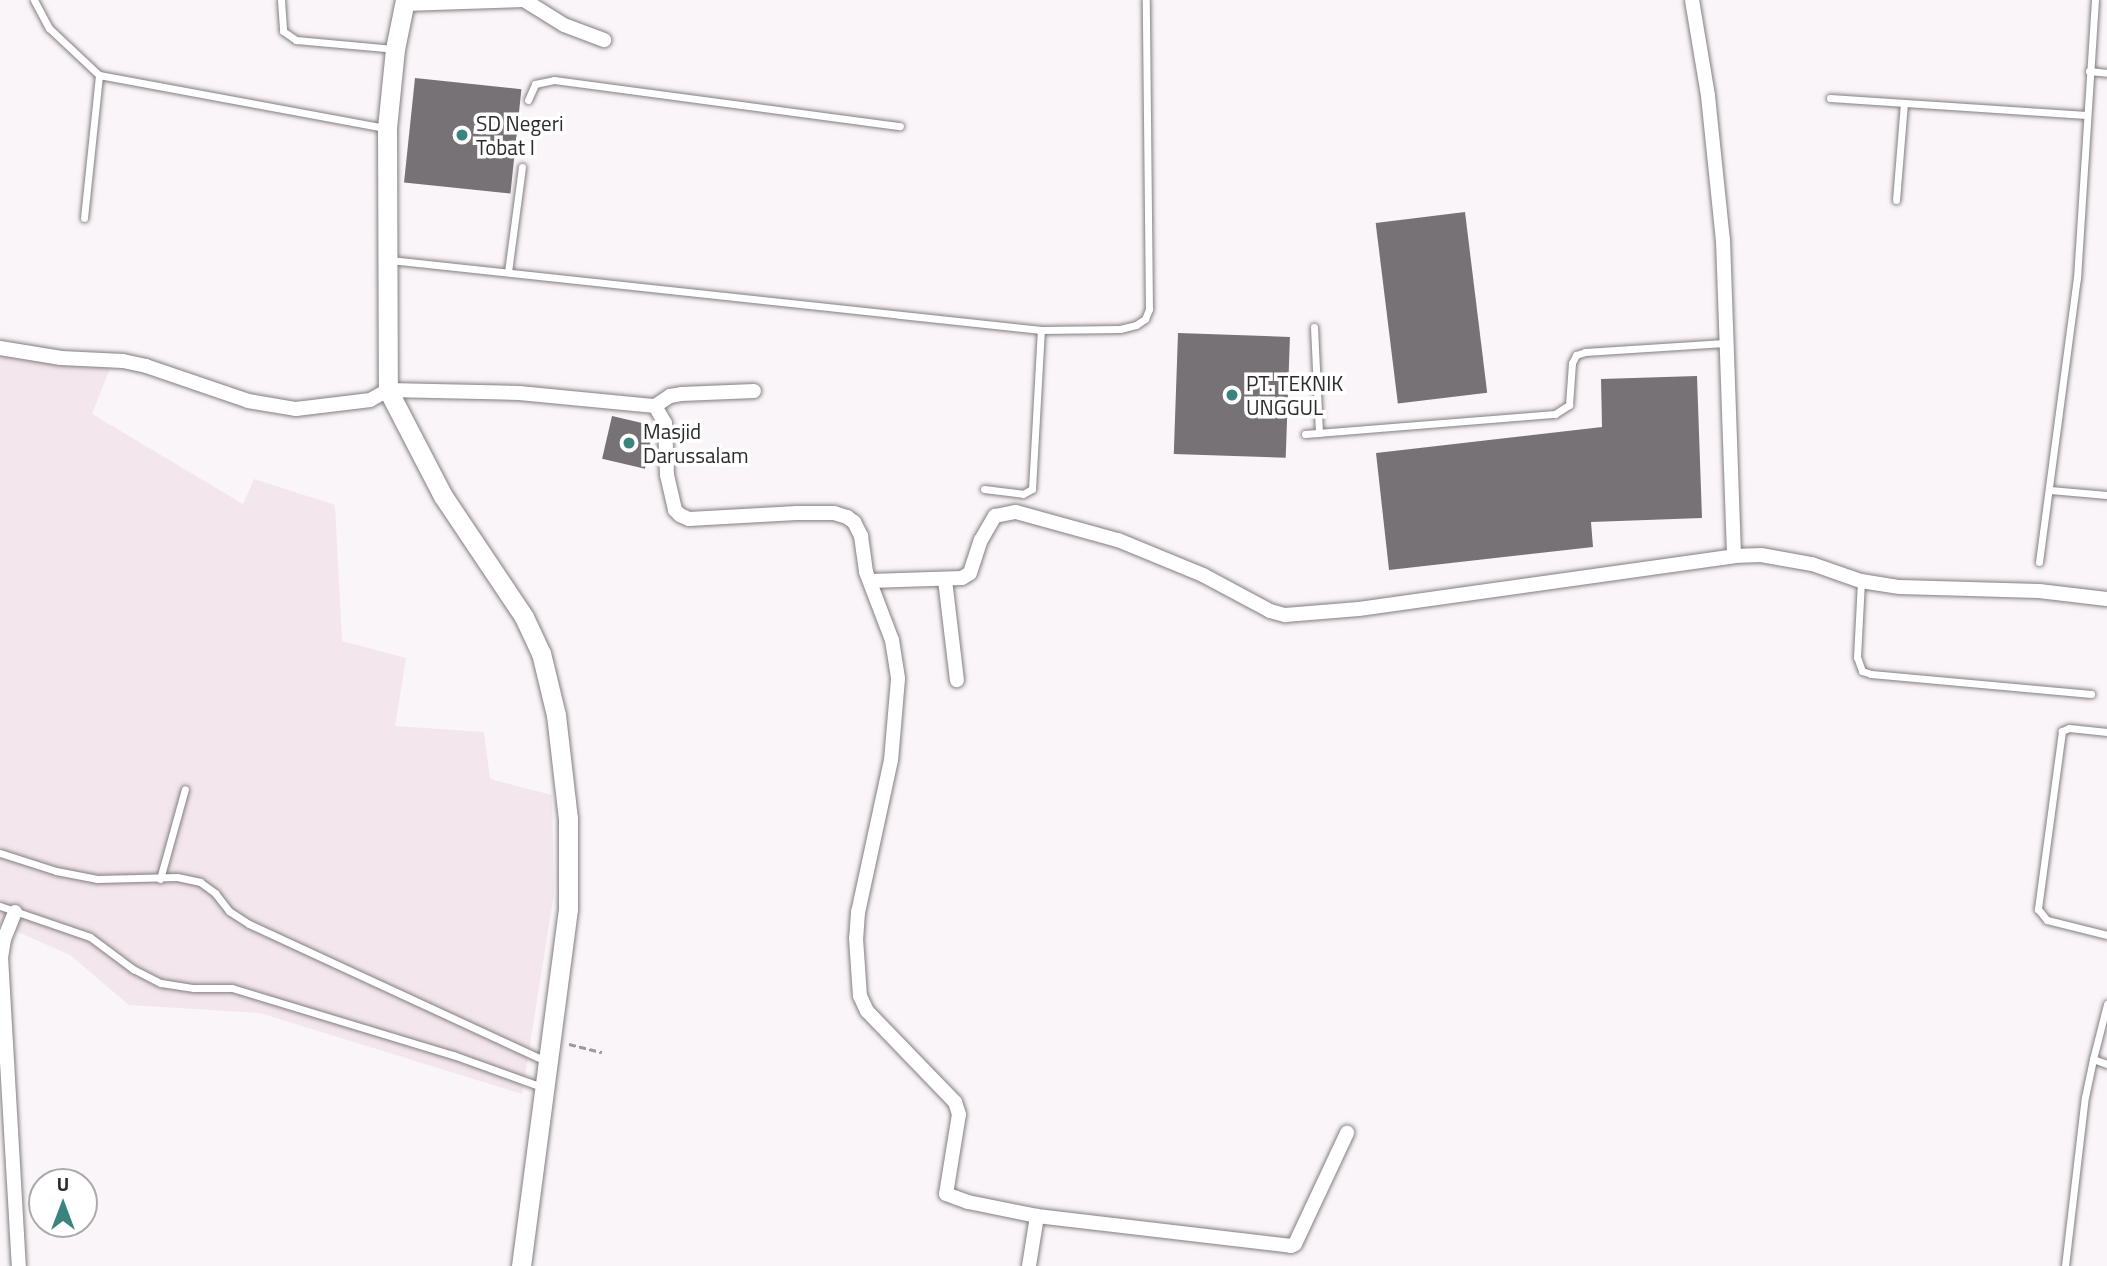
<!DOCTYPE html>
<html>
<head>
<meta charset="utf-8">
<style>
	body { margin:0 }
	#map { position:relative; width:2107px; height:1266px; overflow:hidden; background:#faf5f8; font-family:"Titillium Web",sans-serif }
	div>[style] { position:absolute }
	.built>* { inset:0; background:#f3e6ed }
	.building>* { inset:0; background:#777275; transform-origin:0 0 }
	.path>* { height:2.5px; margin-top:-1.25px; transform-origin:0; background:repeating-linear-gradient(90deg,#9e9a9c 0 7px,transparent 0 10.5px) }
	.roads { filter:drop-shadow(0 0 2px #827e80) drop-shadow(0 0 2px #827e80) }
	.lane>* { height:7px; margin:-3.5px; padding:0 3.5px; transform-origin:3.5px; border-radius:3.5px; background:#fff }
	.street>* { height:14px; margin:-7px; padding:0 7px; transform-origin:7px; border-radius:7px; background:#fff }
	.secondary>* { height:19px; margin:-9.5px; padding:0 9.5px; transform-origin:9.5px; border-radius:9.5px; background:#fff }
	.dots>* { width:19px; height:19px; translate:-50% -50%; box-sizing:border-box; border:4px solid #fff; border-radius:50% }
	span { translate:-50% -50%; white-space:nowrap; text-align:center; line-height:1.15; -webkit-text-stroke:7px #fff; paint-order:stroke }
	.poi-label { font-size:21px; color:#2d2b2c }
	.left { translate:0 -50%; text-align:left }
	.north { position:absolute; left:28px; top:1168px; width:70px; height:70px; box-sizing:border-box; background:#fff; border:2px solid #abaaab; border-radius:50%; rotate:0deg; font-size:19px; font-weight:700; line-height:28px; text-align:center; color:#2d2b2c }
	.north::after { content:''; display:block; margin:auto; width:24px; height:32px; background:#3b837e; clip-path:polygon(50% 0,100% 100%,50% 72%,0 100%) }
</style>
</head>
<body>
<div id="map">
	<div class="built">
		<i style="clip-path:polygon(0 348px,111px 366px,92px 414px,243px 504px,254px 479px,335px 505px,342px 641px,406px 658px,395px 726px,484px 732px,490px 779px,552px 795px,554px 894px,522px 1094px,260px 1013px,129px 1005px,70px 955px,0 924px)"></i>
	</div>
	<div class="building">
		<i style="left:415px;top:78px;width:107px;height:105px;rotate:6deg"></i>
		<i style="left:1465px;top:212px;width:182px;height:90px;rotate:83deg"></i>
		<i style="left:1178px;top:333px;width:112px;height:121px;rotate:2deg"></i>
		<i style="clip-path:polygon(1697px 376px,1702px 518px,1591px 522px,1593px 547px,1389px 570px,1376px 453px,1602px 427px,1601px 379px)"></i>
		<i style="left:612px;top:416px;width:44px;height:44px;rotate:13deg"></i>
	</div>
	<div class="path">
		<i style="left:569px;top:1044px;width:34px;rotate:14deg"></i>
	</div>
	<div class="roads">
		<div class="lane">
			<i style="left:34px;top:0;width:32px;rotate:62deg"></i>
			<i style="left:49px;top:28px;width:69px;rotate:43.2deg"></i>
			<i style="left:99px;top:75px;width:291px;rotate:10.5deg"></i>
			<i style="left:281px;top:0;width:31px;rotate:86deg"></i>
			<i style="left:283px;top:31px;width:16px;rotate:35deg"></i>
			<i style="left:296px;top:40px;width:98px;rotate:5.2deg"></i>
			<i style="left:2089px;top:71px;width:18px;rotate:6deg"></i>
			<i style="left:1830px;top:98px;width:257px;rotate:3.8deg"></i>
			<i style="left:528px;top:100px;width:17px;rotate:-66deg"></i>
			<i style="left:535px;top:84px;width:19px;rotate:-12deg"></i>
			<i style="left:554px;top:80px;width:349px;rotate:7.6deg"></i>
			<i style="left:1896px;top:200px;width:97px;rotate:-85.3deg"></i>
			<i style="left:84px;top:218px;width:144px;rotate:-84deg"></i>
			<i style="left:390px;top:260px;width:655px;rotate:6.14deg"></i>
			<i style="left:1041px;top:330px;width:79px;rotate:-0.7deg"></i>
			<i style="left:1120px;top:329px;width:16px;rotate:-14deg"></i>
			<i style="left:1136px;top:325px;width:11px;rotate:-34deg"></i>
			<i style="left:1145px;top:319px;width:11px;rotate:-68deg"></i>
			<i style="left:1149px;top:309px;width:309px;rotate:-90.6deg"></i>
			<i style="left:508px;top:272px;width:106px;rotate:-82.4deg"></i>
			<i style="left:1314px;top:327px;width:106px;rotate:87.3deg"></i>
			<i style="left:1305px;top:434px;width:251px;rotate:-4.6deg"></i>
			<i style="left:1555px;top:414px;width:17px;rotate:-33deg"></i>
			<i style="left:1569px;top:405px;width:42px;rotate:-85.9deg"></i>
			<i style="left:1572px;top:363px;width:9px;rotate:-63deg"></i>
			<i style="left:1576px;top:355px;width:9px;rotate:-18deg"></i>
			<i style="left:1585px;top:352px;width:140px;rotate:-3.7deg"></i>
			<i style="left:984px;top:489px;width:39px;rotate:7deg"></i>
			<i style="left:1023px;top:494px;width:10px;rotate:-29deg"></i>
			<i style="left:1032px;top:489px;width:159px;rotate:-86.8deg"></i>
			<i style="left:2050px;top:490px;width:57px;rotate:5deg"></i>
			<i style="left:2039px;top:562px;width:287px;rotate:-82.4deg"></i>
			<i style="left:2077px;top:278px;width:279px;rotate:-86.3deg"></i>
			<i style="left:1861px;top:581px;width:76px;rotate:93deg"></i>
			<i style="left:1857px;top:657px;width:15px;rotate:70deg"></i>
			<i style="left:1862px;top:671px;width:9px;rotate:18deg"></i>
			<i style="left:1871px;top:674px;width:221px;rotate:5.2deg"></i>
			<i style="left:2107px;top:732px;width:38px;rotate:-174deg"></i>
			<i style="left:2069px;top:728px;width:8px;rotate:157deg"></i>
			<i style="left:2062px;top:731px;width:180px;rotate:97.7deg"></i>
			<i style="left:2038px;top:909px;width:14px;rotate:51deg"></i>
			<i style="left:2047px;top:920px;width:62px;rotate:14deg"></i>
			<i style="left:0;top:853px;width:59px;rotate:17.8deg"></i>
			<i style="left:56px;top:871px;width:42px;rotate:11deg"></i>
			<i style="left:97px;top:879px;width:80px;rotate:-1.4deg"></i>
			<i style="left:177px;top:877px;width:24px;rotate:12deg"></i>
			<i style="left:200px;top:882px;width:19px;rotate:36deg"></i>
			<i style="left:215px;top:893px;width:23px;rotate:52deg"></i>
			<i style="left:229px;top:911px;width:24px;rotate:33deg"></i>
			<i style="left:249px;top:924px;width:328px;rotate:24.8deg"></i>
			<i style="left:160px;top:879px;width:93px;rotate:-74.5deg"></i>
			<i style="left:0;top:906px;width:95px;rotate:19deg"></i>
			<i style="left:90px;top:937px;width:54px;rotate:36.7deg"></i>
			<i style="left:133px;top:969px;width:31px;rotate:27deg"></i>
			<i style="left:161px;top:983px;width:33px;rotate:9deg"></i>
			<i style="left:194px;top:988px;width:38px"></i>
			<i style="left:232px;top:988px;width:231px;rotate:16.9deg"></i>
			<i style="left:453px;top:1055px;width:95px;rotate:19.8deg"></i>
			<i style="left:2093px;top:1059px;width:57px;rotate:-75.7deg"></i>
			<i style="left:2065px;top:1266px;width:170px;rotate:-83.3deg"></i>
			<i style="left:2085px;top:1097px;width:39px;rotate:-78deg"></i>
			<i style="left:2093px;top:1059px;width:15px;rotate:20deg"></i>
		</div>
		<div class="street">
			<i style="left:1692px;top:0;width:97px;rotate:80.5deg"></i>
			<i style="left:1708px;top:96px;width:145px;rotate:84.1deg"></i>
			<i style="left:1723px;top:240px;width:316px;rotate:88deg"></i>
			<i style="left:404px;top:4px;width:120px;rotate:-1.9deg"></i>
			<i style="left:524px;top:0;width:47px;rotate:32deg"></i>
			<i style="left:564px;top:25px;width:43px;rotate:20.6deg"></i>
			<i style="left:0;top:348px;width:62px;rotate:9.3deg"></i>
			<i style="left:61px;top:358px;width:62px;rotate:2.8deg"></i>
			<i style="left:123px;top:361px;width:24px;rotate:12deg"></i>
			<i style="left:146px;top:366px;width:108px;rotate:18.9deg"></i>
			<i style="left:248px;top:401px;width:49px;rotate:9.5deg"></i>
			<i style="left:296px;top:409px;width:75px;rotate:-6.9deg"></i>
			<i style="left:370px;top:400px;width:21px;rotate:-29deg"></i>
			<i style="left:388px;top:390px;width:131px;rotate:1.3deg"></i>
			<i style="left:519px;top:393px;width:137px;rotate:5.5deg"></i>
			<i style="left:655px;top:406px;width:20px;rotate:60deg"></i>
			<i style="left:665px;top:423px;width:52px;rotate:87.8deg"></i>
			<i style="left:667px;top:475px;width:36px;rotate:77deg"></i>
			<i style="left:675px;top:510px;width:7px;rotate:45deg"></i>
			<i style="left:680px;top:515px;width:10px;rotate:24deg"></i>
			<i style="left:689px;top:519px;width:108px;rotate:-3.2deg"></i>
			<i style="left:797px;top:513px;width:37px"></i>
			<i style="left:834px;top:513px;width:14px;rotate:17deg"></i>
			<i style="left:847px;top:517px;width:9px;rotate:36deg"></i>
			<i style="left:854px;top:522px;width:16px;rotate:63deg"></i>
			<i style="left:861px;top:536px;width:36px;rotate:82deg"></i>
			<i style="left:866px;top:572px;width:73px;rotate:69.1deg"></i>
			<i style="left:892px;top:640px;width:39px;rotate:81deg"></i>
			<i style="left:898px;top:679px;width:81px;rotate:94.9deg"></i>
			<i style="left:891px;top:760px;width:156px;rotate:102.2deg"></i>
			<i style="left:858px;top:912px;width:26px;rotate:94deg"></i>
			<i style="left:856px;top:938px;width:58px;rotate:86.1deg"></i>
			<i style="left:860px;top:996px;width:17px;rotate:65deg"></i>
			<i style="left:867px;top:1011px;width:127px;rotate:46deg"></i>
			<i style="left:955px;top:1102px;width:13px;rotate:72deg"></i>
			<i style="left:959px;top:1114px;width:81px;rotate:99.2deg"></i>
			<i style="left:946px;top:1194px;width:23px;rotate:20deg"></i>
			<i style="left:968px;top:1202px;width:70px;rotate:11.5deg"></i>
			<i style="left:1037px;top:1216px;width:256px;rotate:6.7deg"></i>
			<i style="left:1291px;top:1246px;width:4px;rotate:-27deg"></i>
			<i style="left:1295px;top:1244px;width:123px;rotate:-64.9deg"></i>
			<i style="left:655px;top:406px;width:18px;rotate:-34deg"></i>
			<i style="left:670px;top:396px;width:11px;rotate:-10deg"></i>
			<i style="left:681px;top:394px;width:73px;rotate:-2.4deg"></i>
			<i style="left:945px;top:580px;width:101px;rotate:83.2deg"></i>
			<i style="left:870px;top:581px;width:92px;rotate:-1.9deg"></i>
			<i style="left:962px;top:578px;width:9px;rotate:-32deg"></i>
			<i style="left:970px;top:573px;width:35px;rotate:-72deg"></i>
			<i style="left:981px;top:540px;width:28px;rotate:-60deg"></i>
			<i style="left:995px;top:516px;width:21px;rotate:-11deg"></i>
			<i style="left:1016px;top:512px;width:106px;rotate:15.4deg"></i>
			<i style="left:1118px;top:540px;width:92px;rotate:22.4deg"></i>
			<i style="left:1203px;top:575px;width:76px;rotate:28.2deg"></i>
			<i style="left:1270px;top:611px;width:16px;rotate:15deg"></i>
			<i style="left:1285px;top:615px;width:74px;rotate:-4.6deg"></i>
			<i style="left:1359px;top:609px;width:379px;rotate:-8deg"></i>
			<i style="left:1734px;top:556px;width:27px;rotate:-2deg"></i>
			<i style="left:1761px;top:555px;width:52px;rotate:10deg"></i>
			<i style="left:1812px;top:564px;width:52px;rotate:19.1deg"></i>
			<i style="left:1861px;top:581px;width:39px;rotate:9deg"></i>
			<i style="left:1900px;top:587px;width:139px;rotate:1.6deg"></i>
			<i style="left:2039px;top:591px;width:68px;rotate:6.7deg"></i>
			<i style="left:15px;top:912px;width:29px;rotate:112deg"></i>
			<i style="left:4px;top:939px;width:18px;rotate:99deg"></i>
			<i style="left:1px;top:957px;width:310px;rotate:86.7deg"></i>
			<i style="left:1029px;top:1266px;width:51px;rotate:-80.9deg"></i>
		</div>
		<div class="secondary">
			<i style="left:405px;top:0;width:50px;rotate:101.5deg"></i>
			<i style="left:395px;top:49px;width:79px;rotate:95.8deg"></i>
			<i style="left:387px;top:128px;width:262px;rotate:89.8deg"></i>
			<i style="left:388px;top:390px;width:119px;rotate:62.6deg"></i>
			<i style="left:443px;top:496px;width:146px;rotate:56.2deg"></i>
			<i style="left:524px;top:617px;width:40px;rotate:65deg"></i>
			<i style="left:541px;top:653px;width:64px;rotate:76.4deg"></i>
			<i style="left:556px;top:715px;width:104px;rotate:83.4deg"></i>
			<i style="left:568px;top:818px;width:91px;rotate:90deg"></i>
			<i style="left:568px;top:909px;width:360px;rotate:97.5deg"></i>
		</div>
	</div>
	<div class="dots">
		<i style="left:462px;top:135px;background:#3b837e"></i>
		<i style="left:1232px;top:395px;background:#3b837e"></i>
		<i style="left:629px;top:443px;background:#3b837e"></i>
	</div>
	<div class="poi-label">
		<span class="left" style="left:476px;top:135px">SD Negeri<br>Tobat I</span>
		<span class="left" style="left:1246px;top:395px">PT. TEKNIK<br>UNGGUL</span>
		<span class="left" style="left:643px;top:443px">Masjid<br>Darussalam</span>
	</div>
	<div class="north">U</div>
</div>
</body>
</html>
